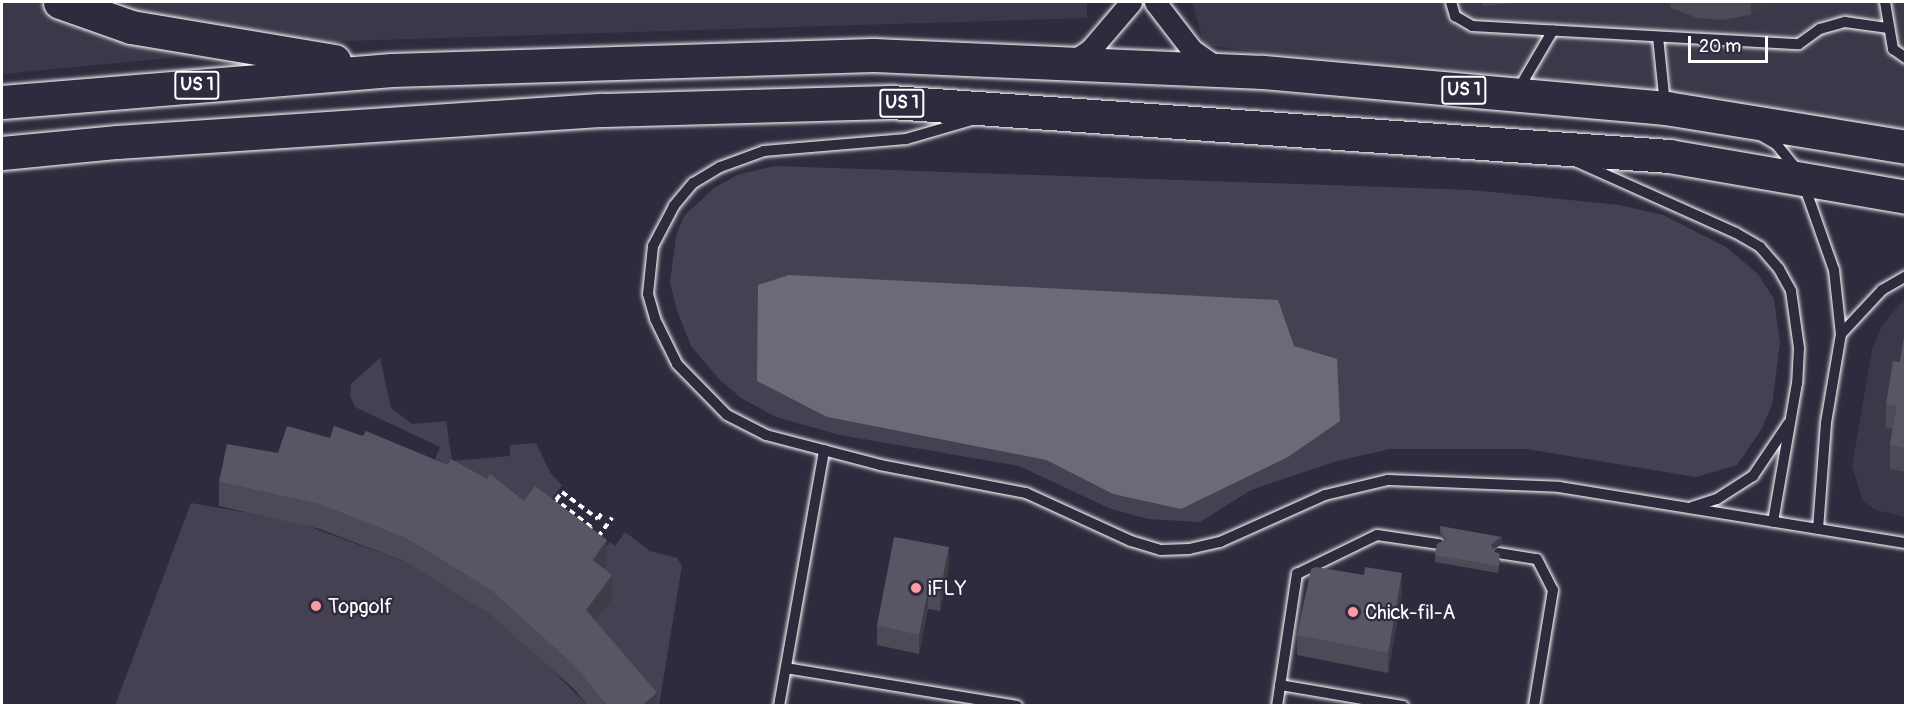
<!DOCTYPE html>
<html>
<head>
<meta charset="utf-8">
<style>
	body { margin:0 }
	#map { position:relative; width:1907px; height:707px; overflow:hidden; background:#2f2a3d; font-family:Pangolin,sans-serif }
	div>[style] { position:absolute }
	.built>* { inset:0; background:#3c3749 }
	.green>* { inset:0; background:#464152 }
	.water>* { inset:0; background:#6d6a77 }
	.path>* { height:4px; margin-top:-2px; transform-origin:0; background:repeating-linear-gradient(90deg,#fff 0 6px,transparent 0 10.5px) }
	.roads { filter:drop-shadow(0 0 2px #fff) drop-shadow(0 0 2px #fff) }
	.lane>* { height:10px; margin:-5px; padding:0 5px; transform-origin:5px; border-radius:5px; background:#2f2a3d }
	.street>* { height:21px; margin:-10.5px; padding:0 10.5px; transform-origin:10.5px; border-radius:10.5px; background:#2f2a3d }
	.highway>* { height:33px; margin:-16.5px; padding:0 16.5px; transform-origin:16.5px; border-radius:16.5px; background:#2f2a3d }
	.wall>* { inset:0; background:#4d4956 }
	.shaded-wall>* { inset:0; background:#3e3c46 }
	.building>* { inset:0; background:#595564 }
	.dots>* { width:16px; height:16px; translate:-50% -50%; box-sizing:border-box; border:3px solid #2f2a3d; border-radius:50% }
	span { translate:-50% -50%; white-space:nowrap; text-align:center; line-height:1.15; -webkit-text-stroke:4.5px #2f2a3d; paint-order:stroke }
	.shield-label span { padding:2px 4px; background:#2f2a3d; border:2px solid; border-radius:4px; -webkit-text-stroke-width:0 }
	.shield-label { font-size:18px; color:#fff; font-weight:700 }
	.poi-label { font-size:20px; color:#fff }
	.left { translate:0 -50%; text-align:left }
	.frame { position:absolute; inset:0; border:3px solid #fff; pointer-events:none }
	.scale { position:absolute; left:1688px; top:36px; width:80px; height:27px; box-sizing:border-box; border:3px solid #fff; border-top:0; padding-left:8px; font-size:18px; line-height:21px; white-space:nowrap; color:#fff; -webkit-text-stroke:4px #2f2a3d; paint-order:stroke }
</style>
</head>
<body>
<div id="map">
	<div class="built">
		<i style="clip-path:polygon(2px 2px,1087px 2px,1087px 18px,347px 41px,2px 74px)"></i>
		<i style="clip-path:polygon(1192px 2px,1905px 2px,1905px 129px,1204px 45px)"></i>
		<i style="clip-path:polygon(1905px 298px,1905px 517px,1875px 510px,1863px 501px,1852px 466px,1872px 350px,1881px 327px)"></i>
	</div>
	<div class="green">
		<i style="clip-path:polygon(evenodd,775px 166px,1471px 190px,1619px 205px,1663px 215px,1726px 247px,1758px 274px,1774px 299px,1780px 343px,1772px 405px,1761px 430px,1737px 465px,1696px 477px,1527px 449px,1390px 449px,1337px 461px,1251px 490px,1200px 522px,1148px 519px,1111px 509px,1019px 466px,840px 435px,776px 417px,741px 398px,719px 379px,691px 346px,677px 310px,670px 283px,676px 236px,684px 216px,713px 189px,737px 175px,775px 166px,758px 286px,1113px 494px,1046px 460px,827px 417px,758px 286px)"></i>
		<i style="clip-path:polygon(380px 358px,391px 408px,412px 424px,446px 421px,452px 461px,510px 456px,510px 445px,536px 443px,551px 474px,562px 485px,540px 515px,435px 459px,440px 447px,355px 407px,350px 396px,351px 384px)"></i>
		<i style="clip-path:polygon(191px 503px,294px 521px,406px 562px,468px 598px,517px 634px,587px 705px,115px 706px)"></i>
		<i style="clip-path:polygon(625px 532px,650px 551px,677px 558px,682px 566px,659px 705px,589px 630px,593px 585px,603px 551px,610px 542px,615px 546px)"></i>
	</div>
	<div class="water">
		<i style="clip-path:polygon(789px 275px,1278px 300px,1294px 346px,1337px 359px,1340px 421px,1288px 457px,1181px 509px,1113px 494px,1046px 460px,827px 417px,757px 381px,758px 285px)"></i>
	</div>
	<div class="path">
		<i style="left:589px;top:530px;width:4px;rotate:-56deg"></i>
		<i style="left:591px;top:527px;width:44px;rotate:-142.4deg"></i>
		<i style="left:556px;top:500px;width:10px;rotate:-53deg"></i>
		<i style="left:562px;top:492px;width:45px;rotate:36.9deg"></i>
		<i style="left:598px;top:519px;width:9px;rotate:-58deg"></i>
		<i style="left:598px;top:537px;width:24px;rotate:-54deg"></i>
	</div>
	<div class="roads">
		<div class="lane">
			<i style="left:1451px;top:2px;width:15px;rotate:74deg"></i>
			<i style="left:1455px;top:16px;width:20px;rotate:30deg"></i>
			<i style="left:1472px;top:26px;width:327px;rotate:3.2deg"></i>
			<i style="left:1799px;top:44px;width:26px;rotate:-36deg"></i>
			<i style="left:1820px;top:29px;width:26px;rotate:-16deg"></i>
			<i style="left:1845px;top:22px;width:42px;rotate:8.1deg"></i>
			<i style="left:1885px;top:2px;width:48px;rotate:80.3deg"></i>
			<i style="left:1893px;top:49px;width:16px;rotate:35deg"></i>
			<i style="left:1658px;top:37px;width:68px;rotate:84.1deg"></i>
			<i style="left:1518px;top:90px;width:69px;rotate:-59.7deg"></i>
			<i style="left:972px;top:120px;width:69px;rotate:163.9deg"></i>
			<i style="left:906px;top:139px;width:143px;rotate:175.2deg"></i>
			<i style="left:764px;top:151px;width:47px;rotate:160deg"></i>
			<i style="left:720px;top:167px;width:31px;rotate:149deg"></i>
			<i style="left:693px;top:183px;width:30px;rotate:130deg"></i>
			<i style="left:674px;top:206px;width:45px;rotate:117.7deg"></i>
			<i style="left:653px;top:246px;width:48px;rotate:95.9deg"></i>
			<i style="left:648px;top:294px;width:26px;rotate:74deg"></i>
			<i style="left:655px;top:319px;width:50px;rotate:63.9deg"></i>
			<i style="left:677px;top:364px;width:71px;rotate:45.6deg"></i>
			<i style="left:727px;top:415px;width:44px;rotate:27.1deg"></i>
			<i style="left:766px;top:435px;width:118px;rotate:14.7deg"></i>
			<i style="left:880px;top:465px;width:149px;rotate:10.9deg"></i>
			<i style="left:1026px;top:493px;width:115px;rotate:24.6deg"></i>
			<i style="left:1131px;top:541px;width:31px;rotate:17deg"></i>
			<i style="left:1161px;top:550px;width:28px;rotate:-2deg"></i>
			<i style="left:1189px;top:549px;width:32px;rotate:-13deg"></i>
			<i style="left:1220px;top:542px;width:115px;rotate:-24.1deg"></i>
			<i style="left:1325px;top:495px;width:65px;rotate:-13.4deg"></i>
			<i style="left:1388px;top:480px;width:171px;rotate:2.3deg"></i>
			<i style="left:1559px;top:487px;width:351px;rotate:9.2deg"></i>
			<i style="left:1760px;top:135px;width:20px;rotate:30deg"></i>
			<i style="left:1777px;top:145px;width:33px;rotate:51deg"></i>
			<i style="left:1575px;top:161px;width:176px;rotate:24.1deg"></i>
			<i style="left:1736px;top:233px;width:28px;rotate:30deg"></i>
			<i style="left:1760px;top:247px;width:29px;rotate:49deg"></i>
			<i style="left:1779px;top:269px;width:25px;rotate:61deg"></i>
			<i style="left:1791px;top:291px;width:58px;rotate:82deg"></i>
			<i style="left:1799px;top:348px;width:35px;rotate:93deg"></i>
			<i style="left:1797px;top:383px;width:141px;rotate:99.8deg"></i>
			<i style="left:1804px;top:185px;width:90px;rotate:70.6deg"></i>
			<i style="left:1834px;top:270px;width:64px;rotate:83.8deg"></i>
			<i style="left:1841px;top:334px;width:90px;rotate:99.6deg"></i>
			<i style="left:1826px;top:423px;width:106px;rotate:94.3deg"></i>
			<i style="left:1841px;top:334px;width:60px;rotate:-47deg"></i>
			<i style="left:1882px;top:290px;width:28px;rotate:-30deg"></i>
			<i style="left:1692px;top:507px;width:26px;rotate:-18deg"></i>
			<i style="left:1717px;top:499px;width:43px;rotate:-32.6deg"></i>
			<i style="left:1753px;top:476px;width:63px;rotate:-56.1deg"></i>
			<i style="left:1498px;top:553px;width:39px;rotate:9deg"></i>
			<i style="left:1537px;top:559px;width:35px;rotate:63deg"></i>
			<i style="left:1553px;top:590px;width:118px;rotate:99.3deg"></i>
			<i style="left:786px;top:668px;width:234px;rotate:9.3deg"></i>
			<i style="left:1280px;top:685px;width:125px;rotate:9.7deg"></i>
			<i style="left:779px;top:706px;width:260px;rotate:-80deg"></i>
			<i style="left:1277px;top:706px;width:134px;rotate:-81.4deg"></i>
			<i style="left:1297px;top:574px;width:89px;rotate:-26deg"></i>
			<i style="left:1377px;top:535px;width:63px;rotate:8.3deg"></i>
		</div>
		<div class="street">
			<i style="left:1155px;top:2px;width:61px;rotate:52.4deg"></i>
			<i style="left:1192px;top:50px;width:33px;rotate:35deg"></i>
			<i style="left:1070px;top:63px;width:24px;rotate:-33deg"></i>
			<i style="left:1090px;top:50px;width:63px;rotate:-49.5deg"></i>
		</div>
		<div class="highway">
			<i style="left:60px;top:2px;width:75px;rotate:19.4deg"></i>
			<i style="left:131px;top:27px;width:206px;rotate:9.5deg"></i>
			<i style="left:2px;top:102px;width:391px;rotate:-4.7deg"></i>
			<i style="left:392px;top:70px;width:481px;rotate:-1.8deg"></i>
			<i style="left:873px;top:55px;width:390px;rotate:2.5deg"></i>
			<i style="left:1263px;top:72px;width:405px;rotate:5.1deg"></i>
			<i style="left:1666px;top:108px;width:243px;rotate:9.2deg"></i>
			<i style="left:2px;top:153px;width:116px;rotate:-5.5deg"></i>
			<i style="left:117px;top:142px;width:487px;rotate:-3.8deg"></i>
			<i style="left:603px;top:110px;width:288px;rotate:-1.6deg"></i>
			<i style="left:891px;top:102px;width:780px;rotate:3.97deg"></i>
			<i style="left:1669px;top:156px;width:241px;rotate:9.8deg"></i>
		</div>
	</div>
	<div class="wall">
		<i style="clip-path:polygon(1483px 2px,1524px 2px,1483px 6px)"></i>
		<i style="clip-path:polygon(1670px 2px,1773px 2px,1751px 15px,1722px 20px,1697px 18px,1671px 8px)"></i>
		<i style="clip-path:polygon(1905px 331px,1905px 472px,1890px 469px,1890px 445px,1892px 429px,1886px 428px,1886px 404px,1900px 362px)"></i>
		<i style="clip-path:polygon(219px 482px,607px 565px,604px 569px,612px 599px,596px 621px,657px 705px,587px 705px,574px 689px,490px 614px,406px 562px,320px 529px,219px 506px)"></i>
		<i style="clip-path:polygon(1440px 526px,1502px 544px,1493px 550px,1500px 561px,1498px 573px,1435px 562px,1435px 555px,1444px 540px,1440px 533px)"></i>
		<i style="clip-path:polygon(949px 567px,940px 611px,928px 609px,919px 654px,877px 645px,877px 625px)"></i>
		<i style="clip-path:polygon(1402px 593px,1388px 673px,1297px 655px,1297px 635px)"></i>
	</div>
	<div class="shaded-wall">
		<i style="clip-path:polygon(1751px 2px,1773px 2px,1751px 15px)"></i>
		<i style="clip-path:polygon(1502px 537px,1502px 544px,1491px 551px,1491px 544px)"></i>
		<i style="clip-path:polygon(607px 540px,607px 565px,593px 585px,593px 560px)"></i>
		<i style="clip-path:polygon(949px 547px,949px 567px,940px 611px,940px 591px)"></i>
		<i style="clip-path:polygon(1402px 573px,1402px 593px,1388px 673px,1388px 653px)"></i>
		<i style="clip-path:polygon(612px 575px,612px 599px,586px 634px,586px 610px)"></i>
		<i style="clip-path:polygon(928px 590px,928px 609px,919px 654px,919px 635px)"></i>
		<i style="clip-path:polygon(657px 693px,657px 705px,642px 705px)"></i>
	</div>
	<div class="building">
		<i style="clip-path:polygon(1905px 331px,1905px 448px,1890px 445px,1897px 406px,1886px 404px,1893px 361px,1900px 362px)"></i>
		<i style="clip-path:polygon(287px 426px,330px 438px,334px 426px,363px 436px,366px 431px,448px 465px,451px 459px,487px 479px,490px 474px,524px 501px,535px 486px,607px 540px,593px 560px,612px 575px,586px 610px,657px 693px,642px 705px,607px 705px,574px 665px,490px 589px,406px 538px,320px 504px,219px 482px,227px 444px,278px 453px)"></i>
		<i style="clip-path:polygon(1440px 526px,1502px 537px,1491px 544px,1493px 551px,1500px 554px,1498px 566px,1435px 555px,1437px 544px,1446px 539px)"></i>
		<i style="clip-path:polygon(894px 537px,949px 547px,940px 591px,928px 590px,919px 635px,877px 625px)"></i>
		<i style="clip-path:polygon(1316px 567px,1364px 575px,1365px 567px,1402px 573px,1388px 653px,1297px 635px,1311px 569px)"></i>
	</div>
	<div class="dots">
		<i style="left:916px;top:588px;background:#ff9aa2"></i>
		<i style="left:316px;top:606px;background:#ff9aa2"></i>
		<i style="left:1353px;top:612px;background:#ff9aa2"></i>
	</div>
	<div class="shield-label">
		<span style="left:197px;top:85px">US 1</span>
		<span style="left:1464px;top:90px">US 1</span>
		<span style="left:902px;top:103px">US 1</span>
	</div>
	<div class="poi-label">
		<span class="left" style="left:928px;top:588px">iFLY</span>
		<span class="left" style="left:328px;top:606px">Topgolf</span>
		<span class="left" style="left:1365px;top:612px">Chick-fil-A</span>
	</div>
	<div class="frame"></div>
	<div class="scale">20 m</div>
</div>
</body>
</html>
